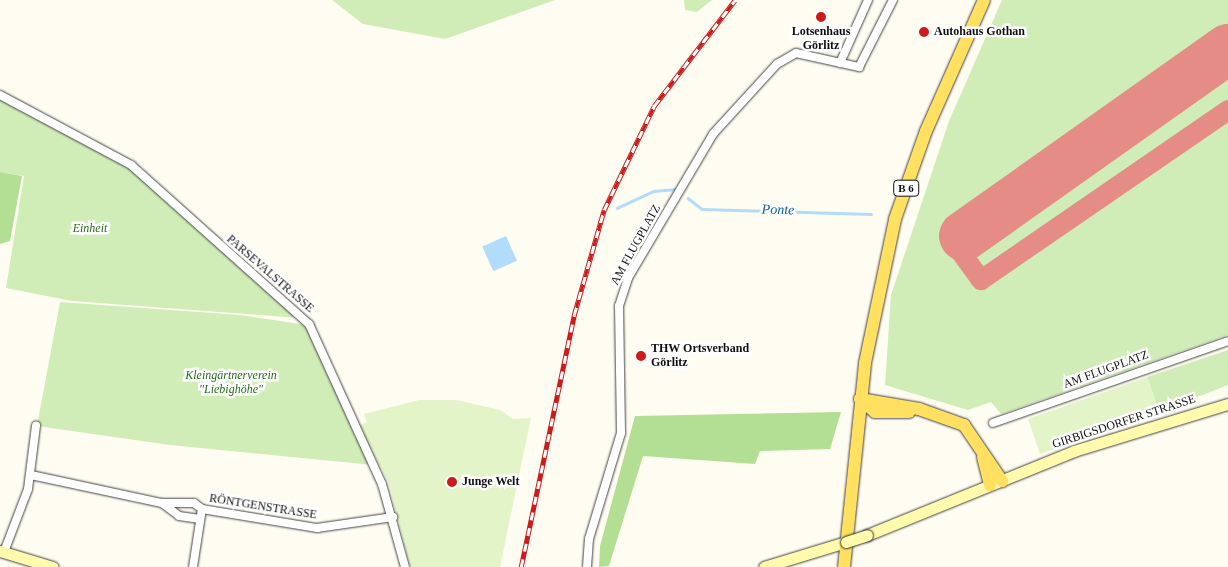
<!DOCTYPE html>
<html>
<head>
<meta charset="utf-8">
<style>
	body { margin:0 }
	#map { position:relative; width:1228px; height:567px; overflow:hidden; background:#fffdf1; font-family:Georgia,serif }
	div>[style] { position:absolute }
	.green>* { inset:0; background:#d0edb7 }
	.forest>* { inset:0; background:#b3df94 }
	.pitch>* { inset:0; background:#e3f4c9 }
	.water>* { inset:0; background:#b1dcfb; transform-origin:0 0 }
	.stream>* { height:2.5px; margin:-1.25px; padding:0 1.25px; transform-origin:1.25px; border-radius:1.25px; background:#b1dcfb }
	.taxiway>* { height:20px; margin:-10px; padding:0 10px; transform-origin:10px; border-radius:10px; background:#e58c86 }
	.runway>* { height:50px; margin:-25px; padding:0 25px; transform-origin:25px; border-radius:25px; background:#e58c86 }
	.roads { filter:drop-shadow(0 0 1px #424242) drop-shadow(0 0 1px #424242) }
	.street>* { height:8px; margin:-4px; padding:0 4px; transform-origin:4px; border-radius:4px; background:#fff }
	.secondary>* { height:11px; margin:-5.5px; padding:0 5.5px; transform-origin:5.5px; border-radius:5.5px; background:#fffaac }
	.primary>* { height:12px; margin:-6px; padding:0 6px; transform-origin:6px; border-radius:6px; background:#ffe061 }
	.rail>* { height:4.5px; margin-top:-2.25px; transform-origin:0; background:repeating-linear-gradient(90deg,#fff 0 8px,#cb1b1b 0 16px); box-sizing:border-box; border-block:1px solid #cb1b1b }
	.bridges { filter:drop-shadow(0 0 1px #313131) drop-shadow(0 0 1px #313131) }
	.secondary-bridge>* { height:11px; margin:-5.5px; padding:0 5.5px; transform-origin:5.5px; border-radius:5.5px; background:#fffaac }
	.dots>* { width:14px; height:14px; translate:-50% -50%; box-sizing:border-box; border:2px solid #fff; border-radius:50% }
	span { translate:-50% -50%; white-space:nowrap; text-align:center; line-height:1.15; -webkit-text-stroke:5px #fff; paint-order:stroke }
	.shield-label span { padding:1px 4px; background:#fff; border:1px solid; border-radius:4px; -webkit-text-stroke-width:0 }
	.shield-label { font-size:11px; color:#0f0f0f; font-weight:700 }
	.poi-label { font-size:12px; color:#0f0f0f; font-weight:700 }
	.left { translate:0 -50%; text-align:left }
	.park-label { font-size:12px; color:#266d19; font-style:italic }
	.street-label { font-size:12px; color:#0f0f0f }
	.water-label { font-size:14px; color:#0d5fac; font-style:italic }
</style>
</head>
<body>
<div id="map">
	<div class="green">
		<i style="clip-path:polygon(332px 0,555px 0,445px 39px,363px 24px)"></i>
		<i style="clip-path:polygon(684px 0,712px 0,697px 12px,685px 10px)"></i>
		<i style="clip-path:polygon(1002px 0,1228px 0,1228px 335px,1001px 414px,991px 402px,968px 410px,885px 385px,891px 295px,949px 121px)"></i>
		<i style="clip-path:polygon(0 98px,122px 161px,300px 318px,72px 301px,6px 288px,24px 176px,0 172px)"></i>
		<i style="clip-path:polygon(60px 302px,240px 315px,306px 325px,373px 465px,170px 445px,37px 426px)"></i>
		<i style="clip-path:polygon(1228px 350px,1228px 385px,1159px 412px,1147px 377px)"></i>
	</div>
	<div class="forest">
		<i style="clip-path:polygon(0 172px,22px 176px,10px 241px,0 244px)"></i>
		<i style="clip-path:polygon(841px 412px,830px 449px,760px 451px,755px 464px,643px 456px,609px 566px,599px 567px,600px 546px,635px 416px)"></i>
	</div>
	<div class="pitch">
		<i style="clip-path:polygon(1147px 377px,1159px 412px,1156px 415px,1040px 454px,1028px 419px)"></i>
		<i style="clip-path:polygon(419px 400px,457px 400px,500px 410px,513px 419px,531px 418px,500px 567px,410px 567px,388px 481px,359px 426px,367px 422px,364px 414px)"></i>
	</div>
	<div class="water">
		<i style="left:506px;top:236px;width:27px;height:26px;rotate:66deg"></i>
	</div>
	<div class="stream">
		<i style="left:688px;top:198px;width:18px;rotate:38deg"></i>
		<i style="left:702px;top:209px;width:169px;rotate:1.7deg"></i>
		<i style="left:617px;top:208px;width:40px;rotate:-25deg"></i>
		<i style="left:653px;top:191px;width:23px;rotate:-5deg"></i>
	</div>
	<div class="taxiway">
		<i style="left:964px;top:236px;width:16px;rotate:105deg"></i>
		<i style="left:960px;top:251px;width:36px;rotate:54deg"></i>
		<i style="left:981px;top:280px;width:300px;rotate:-34.5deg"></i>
	</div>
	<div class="runway">
		<i style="left:964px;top:236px;width:324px;rotate:-35.3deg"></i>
	</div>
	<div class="roads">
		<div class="street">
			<i style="left:840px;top:63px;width:69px;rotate:-66deg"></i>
			<i style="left:0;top:95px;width:149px;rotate:28.1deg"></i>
			<i style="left:131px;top:165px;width:239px;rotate:41.8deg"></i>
			<i style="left:309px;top:324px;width:176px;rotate:65.5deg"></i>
			<i style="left:382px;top:484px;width:86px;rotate:74.5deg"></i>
			<i style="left:993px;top:423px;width:249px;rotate:-19.2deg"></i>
			<i style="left:31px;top:475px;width:134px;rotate:12.1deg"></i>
			<i style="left:162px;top:503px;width:32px"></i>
			<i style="left:194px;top:503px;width:10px;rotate:37deg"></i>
			<i style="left:202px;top:509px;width:117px;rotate:9.4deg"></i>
			<i style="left:317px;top:528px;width:77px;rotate:-8.2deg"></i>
			<i style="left:162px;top:503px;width:21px;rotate:37deg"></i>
			<i style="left:179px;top:516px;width:21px;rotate:8deg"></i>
			<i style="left:4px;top:552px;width:67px;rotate:-69.1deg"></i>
			<i style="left:28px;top:489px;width:64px;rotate:-82.8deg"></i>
			<i style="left:193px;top:567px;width:59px;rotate:-81.2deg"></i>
			<i style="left:587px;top:567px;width:28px;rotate:-86deg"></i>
			<i style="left:589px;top:539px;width:111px;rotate:-73.2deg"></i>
			<i style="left:621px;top:433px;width:127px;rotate:-90.9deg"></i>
			<i style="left:619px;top:306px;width:29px;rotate:-72deg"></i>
			<i style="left:628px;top:278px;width:167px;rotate:-59.4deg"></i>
			<i style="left:713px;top:134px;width:95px;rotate:-47.6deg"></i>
			<i style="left:777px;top:64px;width:22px;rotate:-30deg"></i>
			<i style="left:796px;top:53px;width:65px;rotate:12.5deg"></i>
			<i style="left:859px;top:67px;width:75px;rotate:-63.1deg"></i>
		</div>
		<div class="secondary">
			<i style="left:867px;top:535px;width:223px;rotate:-22.1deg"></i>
			<i style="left:1074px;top:451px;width:161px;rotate:-17deg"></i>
			<i style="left:0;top:551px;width:55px;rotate:16.8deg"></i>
			<i style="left:764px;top:567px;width:86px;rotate:-17deg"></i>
		</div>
		<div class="primary">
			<i style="left:860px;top:399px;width:60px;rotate:9.6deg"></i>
			<i style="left:919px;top:409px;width:48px;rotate:19.6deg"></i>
			<i style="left:964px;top:425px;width:68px;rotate:55.8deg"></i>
			<i style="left:860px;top:399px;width:20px;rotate:41deg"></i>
			<i style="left:875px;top:412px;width:34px"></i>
			<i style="left:983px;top:457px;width:29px;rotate:76deg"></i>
			<i style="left:844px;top:567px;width:205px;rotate:-84.1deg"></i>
			<i style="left:865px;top:363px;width:147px;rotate:-78.2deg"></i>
			<i style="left:895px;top:219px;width:93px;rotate:-70.6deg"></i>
			<i style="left:926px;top:131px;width:143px;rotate:-66.1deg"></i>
		</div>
	</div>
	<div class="rail">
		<i style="left:521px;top:567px;width:258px;rotate:-78.1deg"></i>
		<i style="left:574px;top:315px;width:109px;rotate:-74.1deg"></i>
		<i style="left:604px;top:210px;width:115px;rotate:-64.3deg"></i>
		<i style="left:654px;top:106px;width:133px;rotate:-52.6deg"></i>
	</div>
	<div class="bridges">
		<div class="secondary-bridge">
			<i style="left:846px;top:542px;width:22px;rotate:-18deg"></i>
		</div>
	</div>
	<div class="dots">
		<i style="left:821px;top:17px;background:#cb1b1b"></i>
		<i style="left:924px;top:32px;background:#cb1b1b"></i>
		<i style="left:641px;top:356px;background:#cb1b1b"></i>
		<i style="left:452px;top:482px;background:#cb1b1b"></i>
	</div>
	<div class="shield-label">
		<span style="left:906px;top:188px">B 6</span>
	</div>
	<div class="poi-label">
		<span style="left:821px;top:39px">Lotsenhaus<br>Görlitz</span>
		<span class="left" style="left:934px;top:32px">Autohaus Gothan</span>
		<span class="left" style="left:651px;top:356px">THW Ortsverband<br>Görlitz</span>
		<span class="left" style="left:462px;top:482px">Junge Welt</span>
	</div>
	<div class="park-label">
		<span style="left:90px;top:229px">Einheit</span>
		<span style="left:231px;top:383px">Kleingärtnerverein<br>"Liebighöhe"</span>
	</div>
	<div class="street-label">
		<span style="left:636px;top:245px;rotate:-61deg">AM FLUGPLATZ</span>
		<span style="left:270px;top:274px;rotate:41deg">PARSEVALSTRASSE</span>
		<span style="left:1106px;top:370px;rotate:-20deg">AM FLUGPLATZ</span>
		<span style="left:1124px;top:422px;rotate:-18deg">GIRBIGSDORFER STRASSE</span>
		<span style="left:263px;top:507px;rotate:9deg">RÖNTGENSTRASSE</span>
	</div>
	<div class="water-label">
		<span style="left:778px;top:210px;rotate:1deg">Ponte</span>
	</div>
</div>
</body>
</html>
